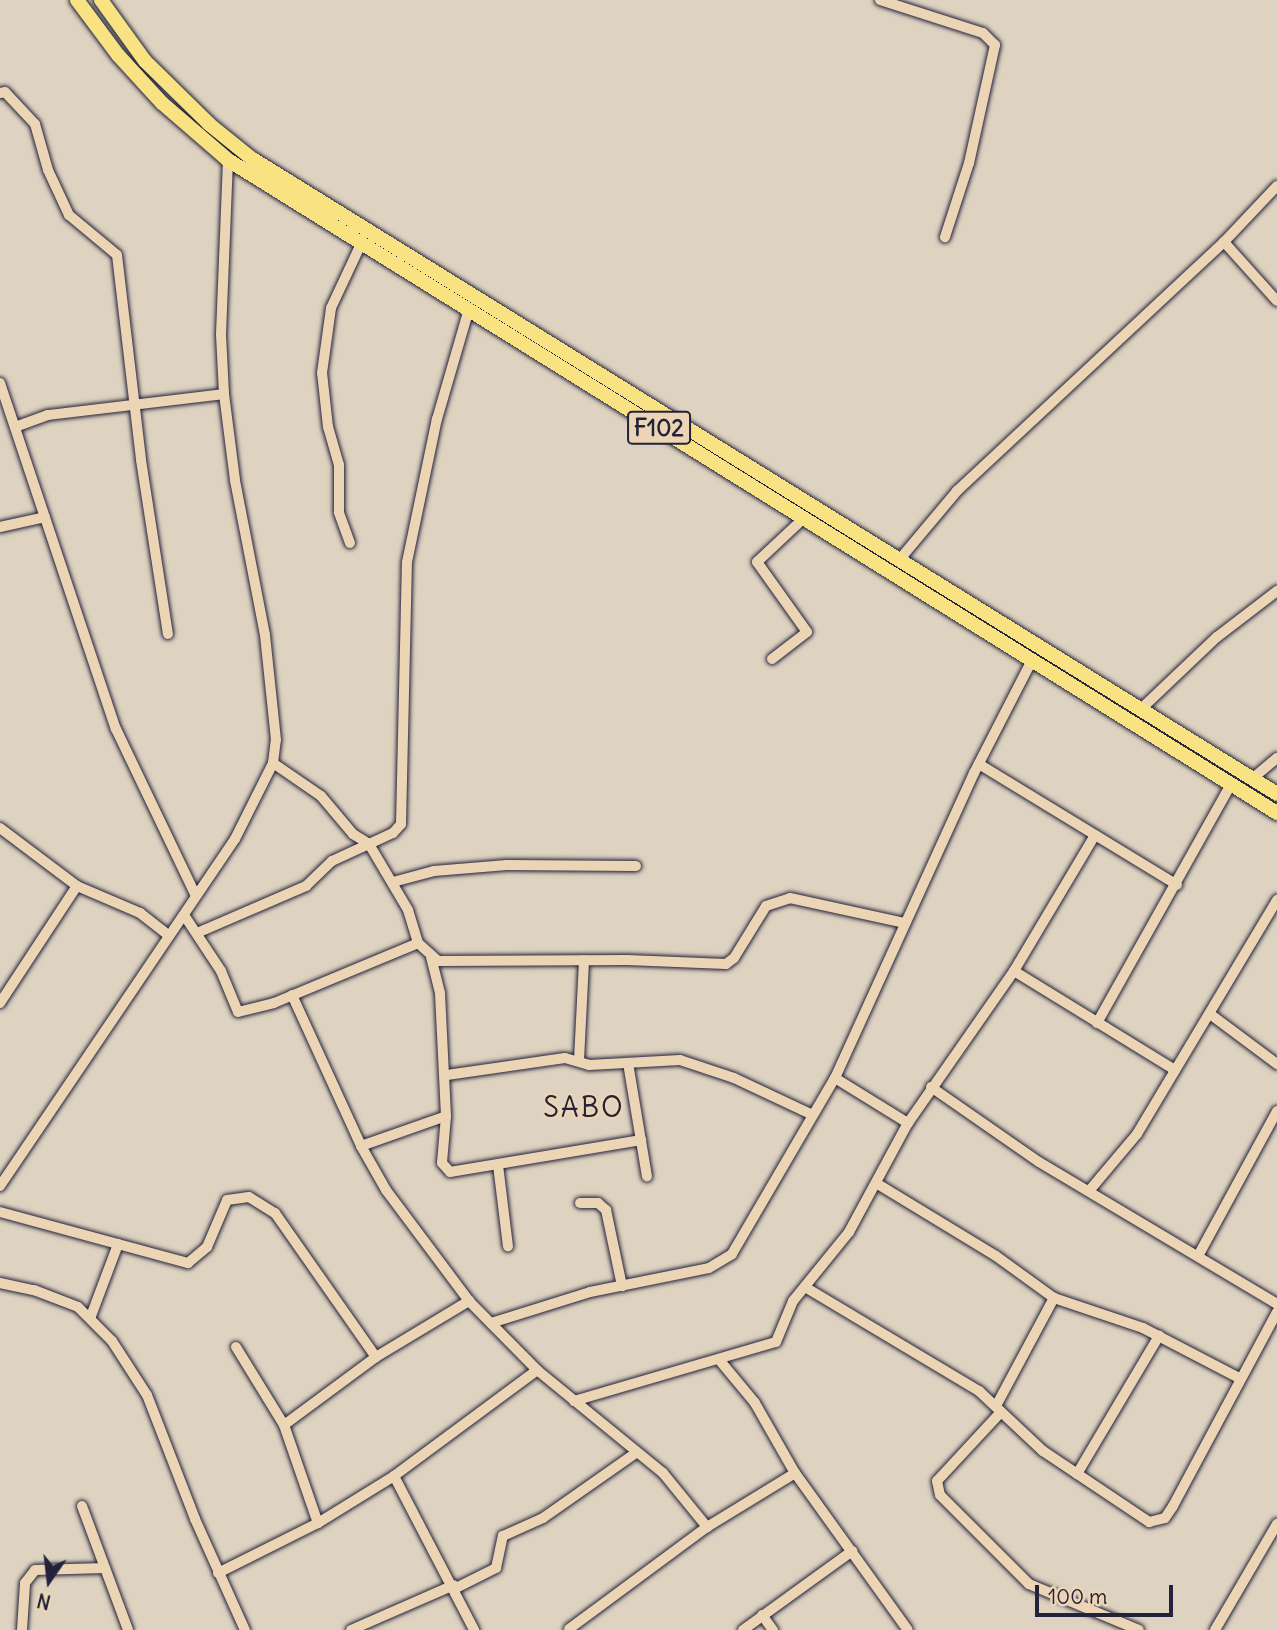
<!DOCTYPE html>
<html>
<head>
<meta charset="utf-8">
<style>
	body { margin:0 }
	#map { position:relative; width:1277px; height:1630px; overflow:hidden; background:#ded2c0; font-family:Delius,sans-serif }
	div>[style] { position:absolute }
	.roads { filter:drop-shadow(0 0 2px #22223b) drop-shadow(0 0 2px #22223b) }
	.minor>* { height:10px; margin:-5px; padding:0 5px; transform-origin:5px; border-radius:5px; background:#ebd5b4 }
	.major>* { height:14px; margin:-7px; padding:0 7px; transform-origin:7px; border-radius:7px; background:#f8e281 }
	span { translate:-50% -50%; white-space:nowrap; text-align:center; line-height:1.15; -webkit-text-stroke:5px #ebd5b4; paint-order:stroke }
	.shield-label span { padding:2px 5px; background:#ebd5b4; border:2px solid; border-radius:5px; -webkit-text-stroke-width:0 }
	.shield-label { font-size:23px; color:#22223b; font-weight:700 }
	.quarter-label { font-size:28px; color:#22223b; letter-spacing:2px }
	.north { position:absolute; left:14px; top:1546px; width:70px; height:70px; -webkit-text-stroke:5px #ebd5b4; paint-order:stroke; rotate:194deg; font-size:19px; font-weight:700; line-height:28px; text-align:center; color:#22223b }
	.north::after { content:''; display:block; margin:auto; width:24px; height:32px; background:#22223b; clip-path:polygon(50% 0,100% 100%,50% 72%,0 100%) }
	.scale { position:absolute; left:1035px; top:1585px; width:138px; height:32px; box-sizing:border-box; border:4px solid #22223b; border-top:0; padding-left:9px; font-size:21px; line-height:24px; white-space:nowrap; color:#22223b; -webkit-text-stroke:5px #ebd5b4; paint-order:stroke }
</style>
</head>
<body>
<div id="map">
	<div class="roads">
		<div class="minor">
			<i style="left:880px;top:0;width:108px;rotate:17.8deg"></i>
			<i style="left:983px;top:33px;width:17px;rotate:45deg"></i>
			<i style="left:995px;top:45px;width:121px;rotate:102.4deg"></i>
			<i style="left:969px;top:163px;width:78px;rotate:108deg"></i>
			<i style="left:0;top:93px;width:5px;rotate:-11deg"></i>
			<i style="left:5px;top:92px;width:44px;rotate:46.8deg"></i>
			<i style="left:35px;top:124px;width:48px;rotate:74.2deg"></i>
			<i style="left:48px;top:170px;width:50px;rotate:65deg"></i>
			<i style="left:69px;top:215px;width:62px;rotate:39.8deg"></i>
			<i style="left:117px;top:255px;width:206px;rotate:83.3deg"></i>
			<i style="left:141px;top:460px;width:176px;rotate:81.2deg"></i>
			<i style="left:1224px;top:242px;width:79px;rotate:48.1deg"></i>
			<i style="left:0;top:383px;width:365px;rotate:71.5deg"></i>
			<i style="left:116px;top:729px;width:183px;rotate:64.4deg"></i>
			<i style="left:15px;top:427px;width:35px;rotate:-20deg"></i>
			<i style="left:48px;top:415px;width:177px;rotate:-6.8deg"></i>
			<i style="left:0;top:527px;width:46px;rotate:-12.5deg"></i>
			<i style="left:350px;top:543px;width:33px;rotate:-110deg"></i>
			<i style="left:339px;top:512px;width:47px;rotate:-90deg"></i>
			<i style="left:339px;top:465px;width:40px;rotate:-106deg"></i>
			<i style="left:328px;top:427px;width:54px;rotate:-96.3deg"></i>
			<i style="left:322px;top:373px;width:66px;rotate:-82.1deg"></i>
			<i style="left:331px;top:308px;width:71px;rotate:-64.9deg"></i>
			<i style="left:900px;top:559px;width:89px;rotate:-50deg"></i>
			<i style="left:957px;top:491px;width:365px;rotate:-43deg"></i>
			<i style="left:1224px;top:242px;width:77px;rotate:-46.6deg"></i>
			<i style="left:772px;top:659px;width:44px;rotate:-37.6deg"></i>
			<i style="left:807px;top:632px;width:86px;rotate:-125.5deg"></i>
			<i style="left:757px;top:562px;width:63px;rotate:-43.1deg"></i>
			<i style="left:1141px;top:709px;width:105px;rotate:-43.5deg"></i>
			<i style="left:1217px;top:637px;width:76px;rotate:-37.5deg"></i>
			<i style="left:273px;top:763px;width:58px;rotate:34.5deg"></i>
			<i style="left:321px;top:796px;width:50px;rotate:49.9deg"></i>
			<i style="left:353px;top:834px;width:19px;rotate:32deg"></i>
			<i style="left:369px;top:844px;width:77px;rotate:59.4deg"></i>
			<i style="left:408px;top:910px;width:34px;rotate:73deg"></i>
			<i style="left:418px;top:943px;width:27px;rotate:42deg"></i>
			<i style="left:438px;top:961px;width:189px;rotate:-0.3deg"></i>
			<i style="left:627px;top:960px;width:99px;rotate:2.3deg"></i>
			<i style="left:726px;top:964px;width:10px;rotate:-37deg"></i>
			<i style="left:734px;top:958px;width:61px;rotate:-58.4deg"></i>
			<i style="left:766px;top:906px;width:25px;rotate:-18deg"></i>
			<i style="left:790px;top:898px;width:118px;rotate:12.3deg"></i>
			<i style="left:979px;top:764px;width:232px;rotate:31.4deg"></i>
			<i style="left:1253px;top:778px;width:31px;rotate:-40deg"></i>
			<i style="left:0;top:828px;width:96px;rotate:37deg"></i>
			<i style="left:77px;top:886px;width:69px;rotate:23.2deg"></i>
			<i style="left:140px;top:913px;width:37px;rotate:38deg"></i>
			<i style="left:393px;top:882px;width:42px;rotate:-15deg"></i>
			<i style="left:434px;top:871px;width:73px;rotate:-4.7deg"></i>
			<i style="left:507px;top:865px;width:129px;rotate:0.4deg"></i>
			<i style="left:184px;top:915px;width:67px;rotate:56.5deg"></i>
			<i style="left:221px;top:971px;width:44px;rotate:67.5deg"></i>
			<i style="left:238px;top:1012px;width:37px;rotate:-14deg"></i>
			<i style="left:274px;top:1003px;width:156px;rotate:-22.6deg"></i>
			<i style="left:197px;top:933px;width:119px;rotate:-23.3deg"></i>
			<i style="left:306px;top:886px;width:36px;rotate:-44deg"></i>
			<i style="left:332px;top:861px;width:67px;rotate:-24.7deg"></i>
			<i style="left:393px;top:833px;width:12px;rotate:-48deg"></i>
			<i style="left:401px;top:824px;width:262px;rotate:-88.7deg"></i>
			<i style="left:407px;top:562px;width:146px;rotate:-78.2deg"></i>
			<i style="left:437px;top:419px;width:115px;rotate:-73.8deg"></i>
			<i style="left:1014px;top:971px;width:189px;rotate:31.6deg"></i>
			<i style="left:292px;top:995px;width:166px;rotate:65.4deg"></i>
			<i style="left:361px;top:1146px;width:51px;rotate:60.4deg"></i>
			<i style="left:386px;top:1190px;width:139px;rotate:53.2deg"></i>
			<i style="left:469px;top:1301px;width:97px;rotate:45.4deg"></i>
			<i style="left:537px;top:1370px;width:163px;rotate:39.3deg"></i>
			<i style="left:663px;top:1473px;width:70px;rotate:50.8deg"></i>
			<i style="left:0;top:1003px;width:140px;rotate:-56.7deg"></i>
			<i style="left:1210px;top:1014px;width:84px;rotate:36.7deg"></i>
			<i style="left:1097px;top:1023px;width:274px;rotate:-60.7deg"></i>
			<i style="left:579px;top:1060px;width:100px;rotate:-87.1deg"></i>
			<i style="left:628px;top:1063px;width:115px;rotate:80.5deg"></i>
			<i style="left:447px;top:1075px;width:119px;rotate:-8.2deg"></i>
			<i style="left:565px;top:1058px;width:25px;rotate:16deg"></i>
			<i style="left:589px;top:1065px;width:91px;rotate:-3.1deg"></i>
			<i style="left:680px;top:1060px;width:57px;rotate:18.4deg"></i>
			<i style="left:734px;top:1078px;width:87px;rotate:25.1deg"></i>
			<i style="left:835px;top:1078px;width:86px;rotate:31.7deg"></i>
			<i style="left:931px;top:1087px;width:131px;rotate:34.8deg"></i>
			<i style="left:1039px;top:1162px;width:277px;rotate:30.8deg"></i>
			<i style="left:446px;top:1116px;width:47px;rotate:94.9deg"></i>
			<i style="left:442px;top:1163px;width:12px;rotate:48deg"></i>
			<i style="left:450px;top:1172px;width:194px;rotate:-9.5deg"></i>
			<i style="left:361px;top:1146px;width:90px;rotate:-19.4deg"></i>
			<i style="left:446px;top:1116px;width:123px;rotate:-92.8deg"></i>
			<i style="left:440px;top:993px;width:38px;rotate:-104deg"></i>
			<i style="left:498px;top:1165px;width:82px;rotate:83deg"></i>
			<i style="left:876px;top:1183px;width:140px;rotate:31.3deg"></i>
			<i style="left:996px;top:1256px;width:72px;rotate:35.9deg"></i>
			<i style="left:1054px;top:1298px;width:94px;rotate:18.6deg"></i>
			<i style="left:1143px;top:1328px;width:110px;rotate:27.5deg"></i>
			<i style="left:0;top:1186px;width:419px;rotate:-55.9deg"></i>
			<i style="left:235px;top:839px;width:85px;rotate:-63.4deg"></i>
			<i style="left:273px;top:763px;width:23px;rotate:-83deg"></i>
			<i style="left:276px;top:740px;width:106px;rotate:-96deg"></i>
			<i style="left:265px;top:635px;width:158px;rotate:-101deg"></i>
			<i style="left:235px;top:480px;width:87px;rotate:-97.3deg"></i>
			<i style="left:224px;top:394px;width:60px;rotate:-92.9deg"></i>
			<i style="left:221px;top:334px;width:174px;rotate:-87.7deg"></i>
			<i style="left:1089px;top:1191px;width:75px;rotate:-49.9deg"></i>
			<i style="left:1137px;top:1134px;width:273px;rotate:-59.1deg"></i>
			<i style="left:580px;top:1203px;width:18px"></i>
			<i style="left:598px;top:1203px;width:11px;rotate:41deg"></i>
			<i style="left:606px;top:1210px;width:78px;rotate:78.1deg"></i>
			<i style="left:0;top:1212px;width:195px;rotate:15.2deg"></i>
			<i style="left:188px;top:1263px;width:25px;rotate:-40deg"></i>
			<i style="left:207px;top:1247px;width:51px;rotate:-66.9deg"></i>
			<i style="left:227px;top:1200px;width:22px;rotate:-8deg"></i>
			<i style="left:249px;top:1197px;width:31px;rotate:32deg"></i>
			<i style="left:275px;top:1213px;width:176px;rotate:55deg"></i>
			<i style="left:1198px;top:1256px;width:165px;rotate:-61.4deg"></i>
			<i style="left:0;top:1283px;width:35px;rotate:12deg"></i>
			<i style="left:34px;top:1290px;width:47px;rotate:21.1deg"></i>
			<i style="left:78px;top:1307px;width:48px;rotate:45deg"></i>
			<i style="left:112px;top:1341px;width:64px;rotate:57.1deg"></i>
			<i style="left:147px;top:1395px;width:133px;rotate:68.8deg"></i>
			<i style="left:195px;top:1519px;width:122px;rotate:65.8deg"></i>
			<i style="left:805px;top:1287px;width:203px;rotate:30.9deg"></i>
			<i style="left:979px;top:1391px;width:88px;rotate:43.2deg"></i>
			<i style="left:1043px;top:1451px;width:128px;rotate:33.8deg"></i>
			<i style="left:1149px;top:1522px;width:16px;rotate:-14deg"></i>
			<i style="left:1165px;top:1518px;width:14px;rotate:-56deg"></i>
			<i style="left:1173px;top:1506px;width:220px;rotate:-61.8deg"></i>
			<i style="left:91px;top:1316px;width:77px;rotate:-69.4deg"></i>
			<i style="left:491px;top:1323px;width:104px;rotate:-17.4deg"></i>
			<i style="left:590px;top:1292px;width:121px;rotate:-11.4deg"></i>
			<i style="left:709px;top:1268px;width:27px;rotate:-31deg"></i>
			<i style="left:732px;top:1254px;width:204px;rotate:-59.7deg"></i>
			<i style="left:835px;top:1078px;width:335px;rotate:-65.5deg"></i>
			<i style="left:974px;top:773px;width:127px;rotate:-62.8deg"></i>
			<i style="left:236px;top:1347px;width:92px;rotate:58.4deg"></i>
			<i style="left:284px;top:1425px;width:104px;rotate:70.9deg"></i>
			<i style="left:721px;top:1362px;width:53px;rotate:50.3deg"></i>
			<i style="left:755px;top:1403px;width:81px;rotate:60.3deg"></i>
			<i style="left:795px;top:1473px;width:193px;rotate:54.3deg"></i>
			<i style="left:574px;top:1401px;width:210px;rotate:-16.3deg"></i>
			<i style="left:776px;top:1342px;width:44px;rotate:-67.5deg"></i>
			<i style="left:793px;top:1301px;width:89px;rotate:-50.9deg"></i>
			<i style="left:849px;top:1232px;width:124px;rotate:-61.6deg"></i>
			<i style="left:908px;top:1123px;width:185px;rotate:-55.1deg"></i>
			<i style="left:1014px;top:971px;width:158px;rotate:-59.2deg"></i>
			<i style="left:996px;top:1406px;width:123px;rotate:-61.8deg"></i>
			<i style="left:1001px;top:1412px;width:94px;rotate:132.8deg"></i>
			<i style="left:937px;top:1481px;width:14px;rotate:78deg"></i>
			<i style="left:940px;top:1495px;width:126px;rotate:45deg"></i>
			<i style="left:1029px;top:1584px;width:119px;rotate:22.7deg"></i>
			<i style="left:284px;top:1425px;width:114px;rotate:-36.5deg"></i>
			<i style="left:376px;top:1357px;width:109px;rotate:-31.1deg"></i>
			<i style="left:1077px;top:1474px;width:161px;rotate:-59.3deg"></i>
			<i style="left:394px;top:1476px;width:174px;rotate:62.5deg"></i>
			<i style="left:82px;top:1506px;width:132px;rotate:69.6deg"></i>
			<i style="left:218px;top:1573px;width:112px;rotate:-26.6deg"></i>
			<i style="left:318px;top:1523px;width:89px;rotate:-31.7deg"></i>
			<i style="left:394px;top:1476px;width:178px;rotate:-36.5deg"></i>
			<i style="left:456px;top:1588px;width:45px;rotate:-26.6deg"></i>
			<i style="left:496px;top:1568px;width:33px;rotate:-78deg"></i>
			<i style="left:503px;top:1536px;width:44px;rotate:-24.2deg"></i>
			<i style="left:543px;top:1518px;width:113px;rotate:-35deg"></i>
			<i style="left:762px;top:1615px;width:19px;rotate:54deg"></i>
			<i style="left:569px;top:1629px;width:172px;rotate:-36.5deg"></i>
			<i style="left:707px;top:1527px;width:103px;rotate:-31.5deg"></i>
			<i style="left:22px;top:1630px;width:47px;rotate:-86.3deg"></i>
			<i style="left:25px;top:1583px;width:16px;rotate:-52deg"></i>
			<i style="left:35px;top:1570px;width:70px;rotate:-1.6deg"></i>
			<i style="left:351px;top:1630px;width:112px;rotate:-23.6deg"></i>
			<i style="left:743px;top:1630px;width:135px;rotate:-35.9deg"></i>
			<i style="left:1215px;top:1630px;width:123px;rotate:-59.7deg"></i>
		</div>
		<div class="major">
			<i style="left:77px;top:0;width:69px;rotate:53.3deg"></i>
			<i style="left:118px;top:55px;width:65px;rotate:47.5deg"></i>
			<i style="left:162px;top:103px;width:87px;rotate:40.8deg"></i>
			<i style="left:228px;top:160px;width:1236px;rotate:31.9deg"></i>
			<i style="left:101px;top:0;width:75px;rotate:54.2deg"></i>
			<i style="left:145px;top:61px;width:90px;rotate:44.5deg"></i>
			<i style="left:209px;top:124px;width:54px;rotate:39deg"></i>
			<i style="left:251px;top:158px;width:1207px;rotate:31.79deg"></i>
		</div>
	</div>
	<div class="shield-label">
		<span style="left:659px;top:428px">F102</span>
	</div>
	<div class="quarter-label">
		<span style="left:584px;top:1107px">SABO</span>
	</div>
	<div class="north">N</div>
	<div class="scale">100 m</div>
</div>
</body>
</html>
